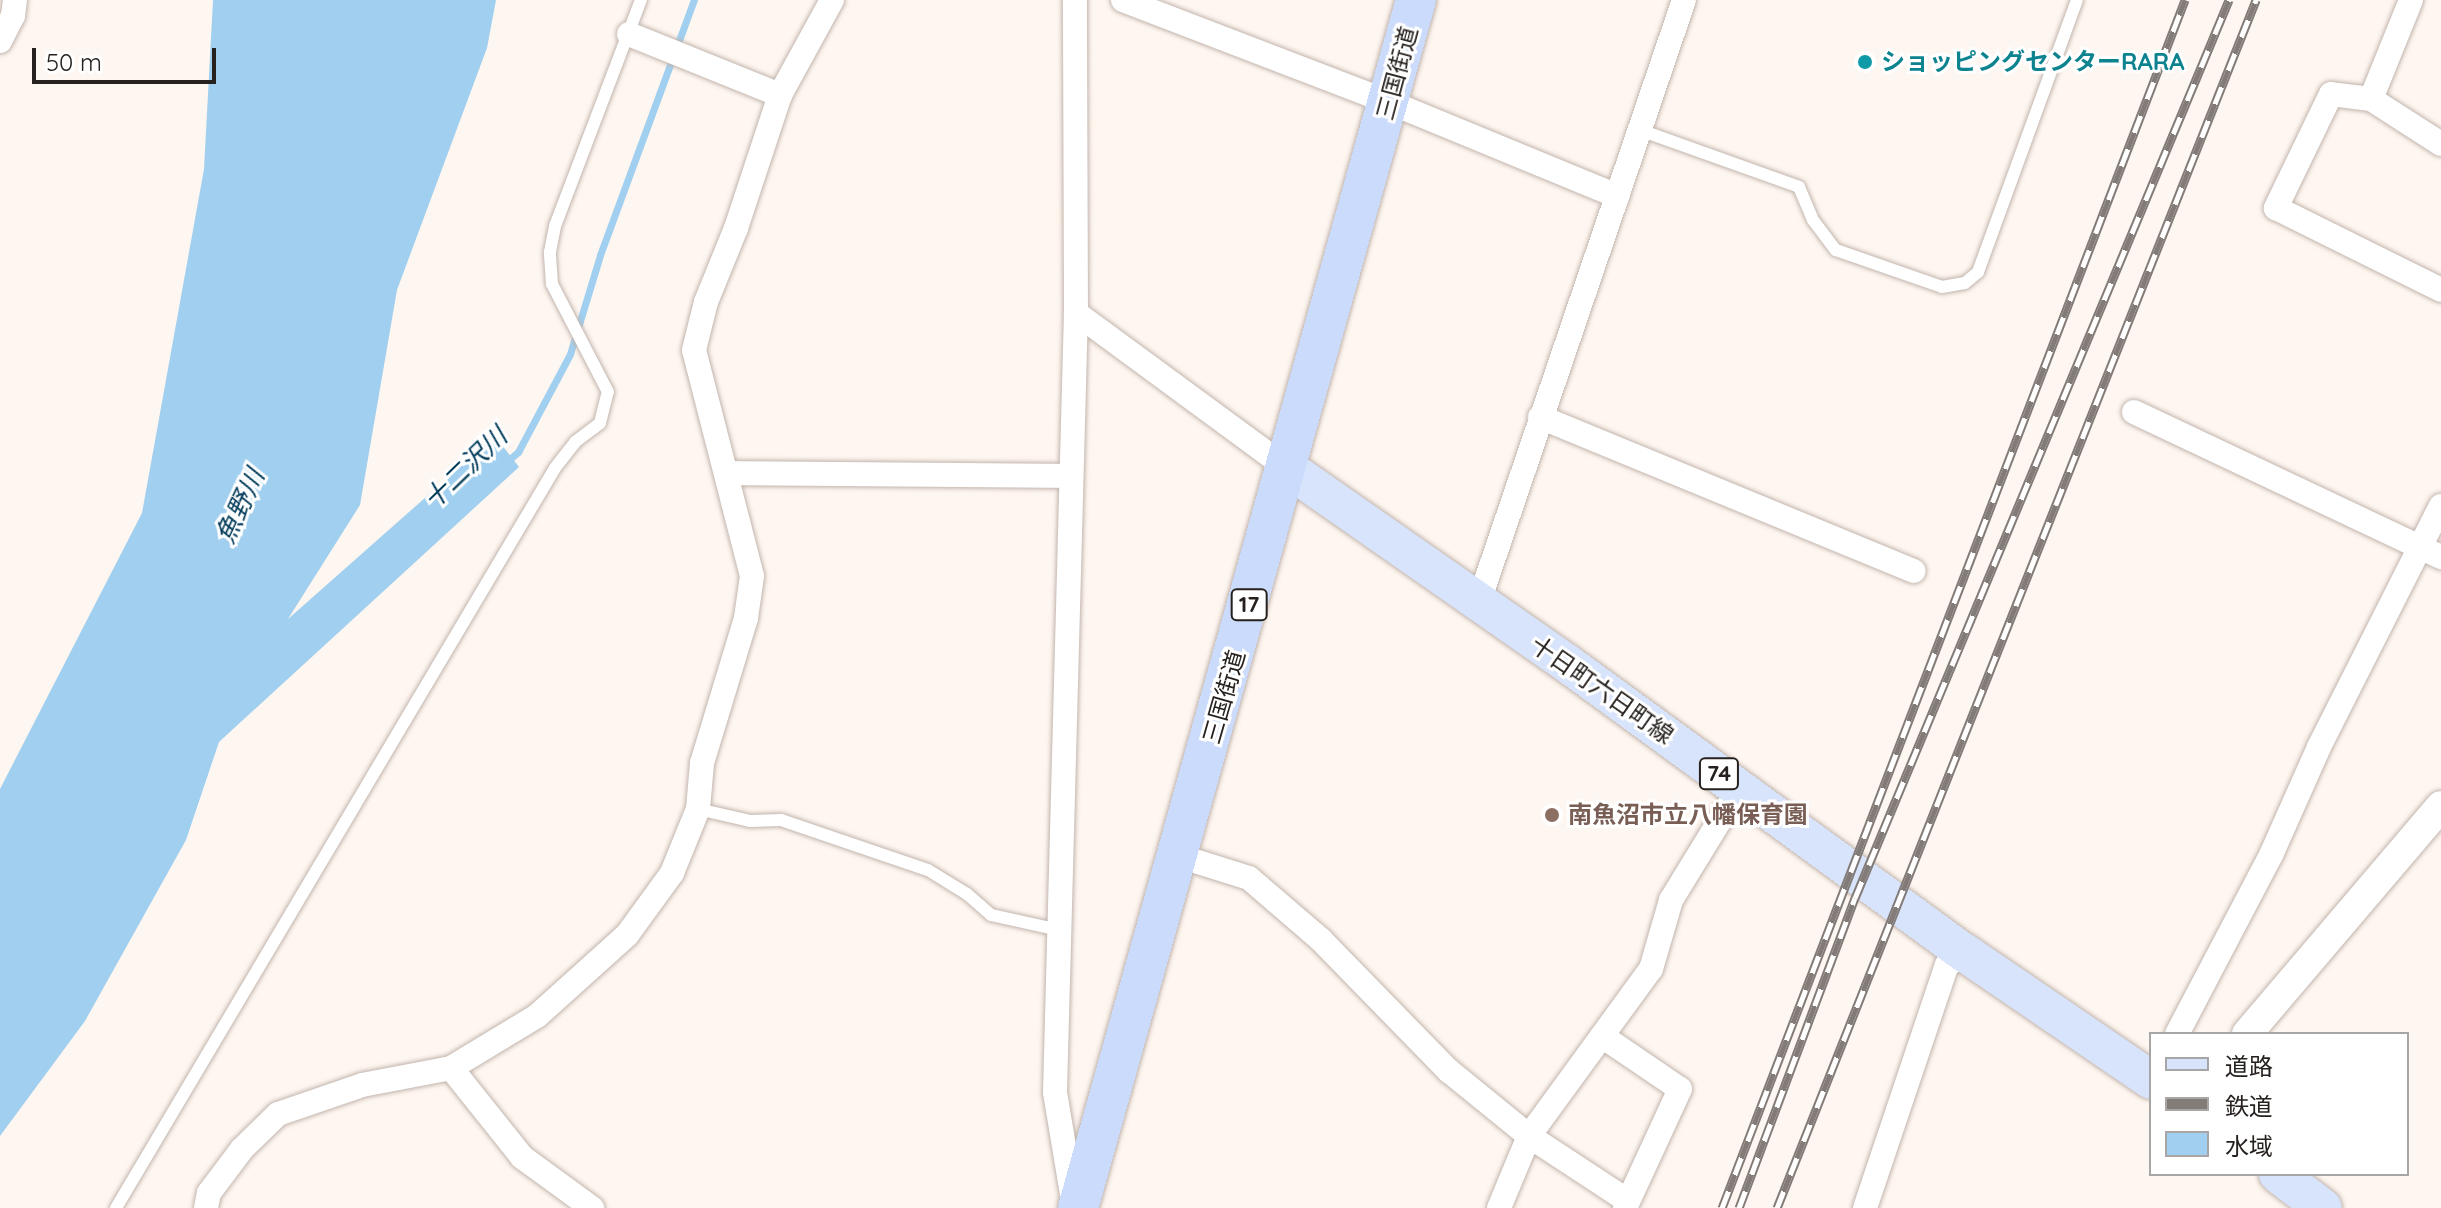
<!DOCTYPE html>
<html>
<head>
<meta charset="utf-8">
<style>
	body { margin:0 }
	#map { position:relative; width:2441px; height:1208px; overflow:hidden; background:#fef6f0; font-family:Quicksand,"Noto Sans JP",sans-serif }
	div>[style] { position:absolute }
	.water>* { inset:0; background:#a1cfef }
	.stream>* { height:7px; margin:-3.5px; padding:0 3.5px; transform-origin:3.5px; border-radius:3.5px; background:#a1cfef }
	.roads { filter:drop-shadow(0 0 2px #c2b5ad) drop-shadow(0 0 2px #c2b5ad) }
	.service>* { height:12px; margin:-6px; padding:0 6px; transform-origin:6px; border-radius:6px; background:#fff }
	.minor>* { height:24px; margin:-12px; padding:0 12px; transform-origin:12px; border-radius:12px; background:#fff }
	.tertiary>* { height:30px; margin:-15px; padding:0 15px; transform-origin:15px; border-radius:15px; background:#fff }
	.primary>* { height:38px; margin:-19px; padding:0 19px; transform-origin:19px; border-radius:19px; background:#d8e4fc }
	.trunk>* { height:40px; margin:-20px; padding:0 20px; transform-origin:20px; border-radius:20px; background:#cbdbfb }
	.rail>* { height:9px; margin-top:-4.5px; transform-origin:0; background:repeating-linear-gradient(90deg,#fff 0 18px,#827b77 0 36px); box-sizing:border-box; border-block:2px solid #827b77 }
	.dots>* { width:22px; height:22px; translate:-50% -50%; box-sizing:border-box; border:4px solid #fff; border-radius:50% }
	span { translate:-50% -50%; white-space:nowrap; text-align:center; line-height:1.15; -webkit-text-stroke:6px #fff; paint-order:stroke }
	.shield-label span { padding:2px 6px; background:#fff; border:2px solid; border-radius:6px; -webkit-text-stroke-width:0 }
	.shield-label { font-size:22px; color:#26211e; font-weight:700 }
	.culture-label { font-size:24px; color:#0d838f; font-weight:700 }
	.left { translate:0 -50%; text-align:left }
	.street-label { font-size:24px; color:#26211e }
	.education-label { font-size:24px; color:#785e54; font-weight:700 }
	.water-label { font-size:26px; color:#003a59; font-style:italic }
	.legend { position:absolute; left:2149px; top:1032px; width:260px; height:144px; box-sizing:border-box; background:#fff; border:2px solid #a8a6a5; margin:0; padding:10px 14px; list-style:none; font-size:24px; color:#26211e }
	.legend li { display:flex; align-items:center; gap:16px; height:40px }
	.legend b { width:40px; border:2px solid #a8a6a5 }
	.scale { position:absolute; left:32px; top:48px; width:184px; height:36px; box-sizing:border-box; border:4px solid #26211e; border-top:0; padding-left:10px; font-size:24px; line-height:28px; white-space:nowrap; color:#26211e; -webkit-text-stroke:6px #fff; paint-order:stroke }
</style>
</head>
<body>
<div id="map">
	<div class="water">
		<i style="clip-path:polygon(213px 0,496px 0,487px 48px,397px 290px,360px 505px,288px 619px,495px 436px,519px 467px,219px 742px,186px 840px,85px 1021px,0 1136px,0 789px,142px 513px,204px 169px)"></i>
	</div>
	<div class="stream">
		<i style="left:506px;top:462px;width:16px;rotate:-40deg"></i>
		<i style="left:518px;top:452px;width:111px;rotate:-62deg"></i>
		<i style="left:570px;top:354px;width:103px;rotate:-73.1deg"></i>
		<i style="left:600px;top:255px;width:272px;rotate:-69.8deg"></i>
	</div>
	<div class="roads">
		<div class="service">
			<i style="left:1640px;top:130px;width:169px;rotate:19.7deg"></i>
			<i style="left:1799px;top:187px;width:36px;rotate:67deg"></i>
			<i style="left:1813px;top:220px;width:38px;rotate:53deg"></i>
			<i style="left:1836px;top:250px;width:112px;rotate:19.2deg"></i>
			<i style="left:1942px;top:287px;width:23px;rotate:-10deg"></i>
			<i style="left:1965px;top:283px;width:17px;rotate:-40deg"></i>
			<i style="left:1978px;top:272px;width:289px;rotate:-70deg"></i>
			<i style="left:698px;top:809px;width:53px;rotate:13deg"></i>
			<i style="left:750px;top:821px;width:31px;rotate:-2deg"></i>
			<i style="left:781px;top:820px;width:155px;rotate:18.8deg"></i>
			<i style="left:928px;top:870px;width:46px;rotate:31.6deg"></i>
			<i style="left:967px;top:894px;width:32px;rotate:41deg"></i>
			<i style="left:991px;top:915px;width:70px;rotate:12.4deg"></i>
			<i style="left:116px;top:1208px;width:860px;rotate:-59.32deg"></i>
			<i style="left:555px;top:468px;width:33px;rotate:-52deg"></i>
			<i style="left:575px;top:442px;width:31px;rotate:-37deg"></i>
			<i style="left:600px;top:423px;width:32px;rotate:-76deg"></i>
			<i style="left:608px;top:392px;width:122px;rotate:-117.4deg"></i>
			<i style="left:552px;top:284px;width:32px;rotate:-94deg"></i>
			<i style="left:550px;top:252px;width:26px;rotate:-79deg"></i>
			<i style="left:555px;top:226px;width:242px;rotate:-69.2deg"></i>
		</div>
		<div class="minor">
			<i style="left:1123px;top:0;width:285px;rotate:21deg"></i>
			<i style="left:1389px;top:102px;width:247px;rotate:22.4deg"></i>
			<i style="left:2411px;top:0;width:107px;rotate:112deg"></i>
			<i style="left:2371px;top:99px;width:83px;rotate:32.7deg"></i>
			<i style="left:629px;top:34px;width:163px;rotate:22deg"></i>
			<i style="left:0;top:41px;width:28px;rotate:-63deg"></i>
			<i style="left:13px;top:16px;width:16px;rotate:-83deg"></i>
			<i style="left:2371px;top:99px;width:40px;rotate:-172.9deg"></i>
			<i style="left:2331px;top:94px;width:127px;rotate:115.8deg"></i>
			<i style="left:2276px;top:208px;width:184px;rotate:26.4deg"></i>
			<i style="left:1076px;top:313px;width:262px;rotate:36.3deg"></i>
			<i style="left:2134px;top:412px;width:340px;rotate:25.3deg"></i>
			<i style="left:1540px;top:417px;width:404px;rotate:22.4deg"></i>
			<i style="left:727px;top:473px;width:342px;rotate:0.5deg"></i>
			<i style="left:1478px;top:604px;width:638px;rotate:-71.17deg"></i>
			<i style="left:1179px;top:856px;width:73px;rotate:17.4deg"></i>
			<i style="left:1249px;top:878px;width:95px;rotate:40.7deg"></i>
			<i style="left:1321px;top:940px;width:183px;rotate:45.7deg"></i>
			<i style="left:1449px;top:1071px;width:103px;rotate:39.1deg"></i>
			<i style="left:1529px;top:1136px;width:118px;rotate:33.3deg"></i>
			<i style="left:2177px;top:1034px;width:202px;rotate:-62.3deg"></i>
			<i style="left:2271px;top:855px;width:118px;rotate:-66deg"></i>
			<i style="left:2319px;top:747px;width:270px;rotate:-63.2deg"></i>
			<i style="left:1602px;top:1036px;width:94px;rotate:34.2deg"></i>
			<i style="left:1680px;top:1089px;width:131px;rotate:114.8deg"></i>
			<i style="left:451px;top:1068px;width:114px;rotate:51.4deg"></i>
			<i style="left:522px;top:1157px;width:87px;rotate:36.1deg"></i>
			<i style="left:1073px;top:1200px;width:109px;rotate:-99.5deg"></i>
			<i style="left:1055px;top:1092px;width:779px;rotate:-88.46deg"></i>
			<i style="left:1076px;top:313px;width:313px;rotate:-90.2deg"></i>
			<i style="left:206px;top:1208px;width:15px;rotate:-79deg"></i>
			<i style="left:209px;top:1193px;width:55px;rotate:-53.1deg"></i>
			<i style="left:242px;top:1149px;width:50px;rotate:-44.2deg"></i>
			<i style="left:278px;top:1114px;width:89px;rotate:-19deg"></i>
			<i style="left:362px;top:1085px;width:91px;rotate:-10.8deg"></i>
			<i style="left:451px;top:1068px;width:100px;rotate:-31.2deg"></i>
			<i style="left:537px;top:1016px;width:121px;rotate:-42deg"></i>
			<i style="left:627px;top:935px;width:77px;rotate:-54deg"></i>
			<i style="left:672px;top:873px;width:69px;rotate:-67.9deg"></i>
			<i style="left:698px;top:809px;width:46px;rotate:-85deg"></i>
			<i style="left:702px;top:763px;width:152px;rotate:-73.1deg"></i>
			<i style="left:746px;top:618px;width:42px;rotate:-81.9deg"></i>
			<i style="left:752px;top:576px;width:233px;rotate:-104.4deg"></i>
			<i style="left:694px;top:350px;width:49px;rotate:-76deg"></i>
			<i style="left:706px;top:302px;width:80px;rotate:-67.9deg"></i>
			<i style="left:736px;top:228px;width:140px;rotate:-71.7deg"></i>
			<i style="left:780px;top:95px;width:108px;rotate:-61.3deg"></i>
			<i style="left:1499px;top:1208px;width:78px;rotate:-67.4deg"></i>
			<i style="left:1529px;top:1136px;width:207px;rotate:-53.9deg"></i>
			<i style="left:1651px;top:969px;width:72px;rotate:-73.8deg"></i>
			<i style="left:1671px;top:900px;width:130px;rotate:-58.5deg"></i>
			<i style="left:1865px;top:1208px;width:256px;rotate:-71.4deg"></i>
			<i style="left:1947px;top:965px;width:22px;rotate:-34deg"></i>
		</div>
		<div class="tertiary">
			<i style="left:2247px;top:1034px;width:299px;rotate:-49.6deg"></i>
		</div>
		<div class="primary">
			<i style="left:1287px;top:468px;width:343px;rotate:34.9deg"></i>
			<i style="left:1568px;top:664px;width:491px;rotate:36.1deg"></i>
			<i style="left:1965px;top:953px;width:225px;rotate:34.3deg"></i>
			<i style="left:2278px;top:1174px;width:56px;rotate:37.1deg"></i>
		</div>
		<div class="trunk">
			<i style="left:1078px;top:1208px;width:1254px;rotate:-74.37deg"></i>
		</div>
	</div>
	<div class="rail">
		<i style="left:1722px;top:1208px;width:1294px;rotate:-69.03deg"></i>
		<i style="left:1739px;top:1208px;width:331px;rotate:-69.5deg"></i>
		<i style="left:1855px;top:898px;width:973px;rotate:-67.39deg"></i>
		<i style="left:1777px;top:1208px;width:1300px;rotate:-68.37deg"></i>
	</div>
	<div class="dots">
		<i style="left:1865px;top:62px;background:#0f9aa8"></i>
		<i style="left:1552px;top:815px;background:#8d6e63"></i>
	</div>
	<div class="shield-label">
		<span style="left:1249px;top:605px">17</span>
		<span style="left:1719px;top:774px">74</span>
	</div>
	<div class="culture-label">
		<span class="left" style="left:1881px;top:62px">ショッピングセンターRARA</span>
	</div>
	<div class="street-label">
		<span style="left:1397px;top:73px;rotate:-75deg">三国街道</span>
		<span style="left:1602px;top:690px;rotate:35deg">十日町六日町線</span>
		<span style="left:1224px;top:697px;rotate:-74deg">三国街道</span>
	</div>
	<div class="education-label">
		<span class="left" style="left:1568px;top:815px">南魚沼市立八幡保育園</span>
	</div>
	<div class="water-label">
		<span style="left:465px;top:468px;rotate:-44deg">十二沢川</span>
		<span style="left:240px;top:506px;rotate:-65deg">魚野川</span>
	</div>
	<ul class="legend">
	<li><b style="height:10px;background:#d8e4fc"></b>道路</li>
	<li><b style="height:10px;background:#827b77"></b>鉄道</li>
	<li><b style="height:22px;background:#a1cfef"></b>水域</li>
	</ul>
	<div class="scale">50 m</div>
</div>
</body>
</html>
